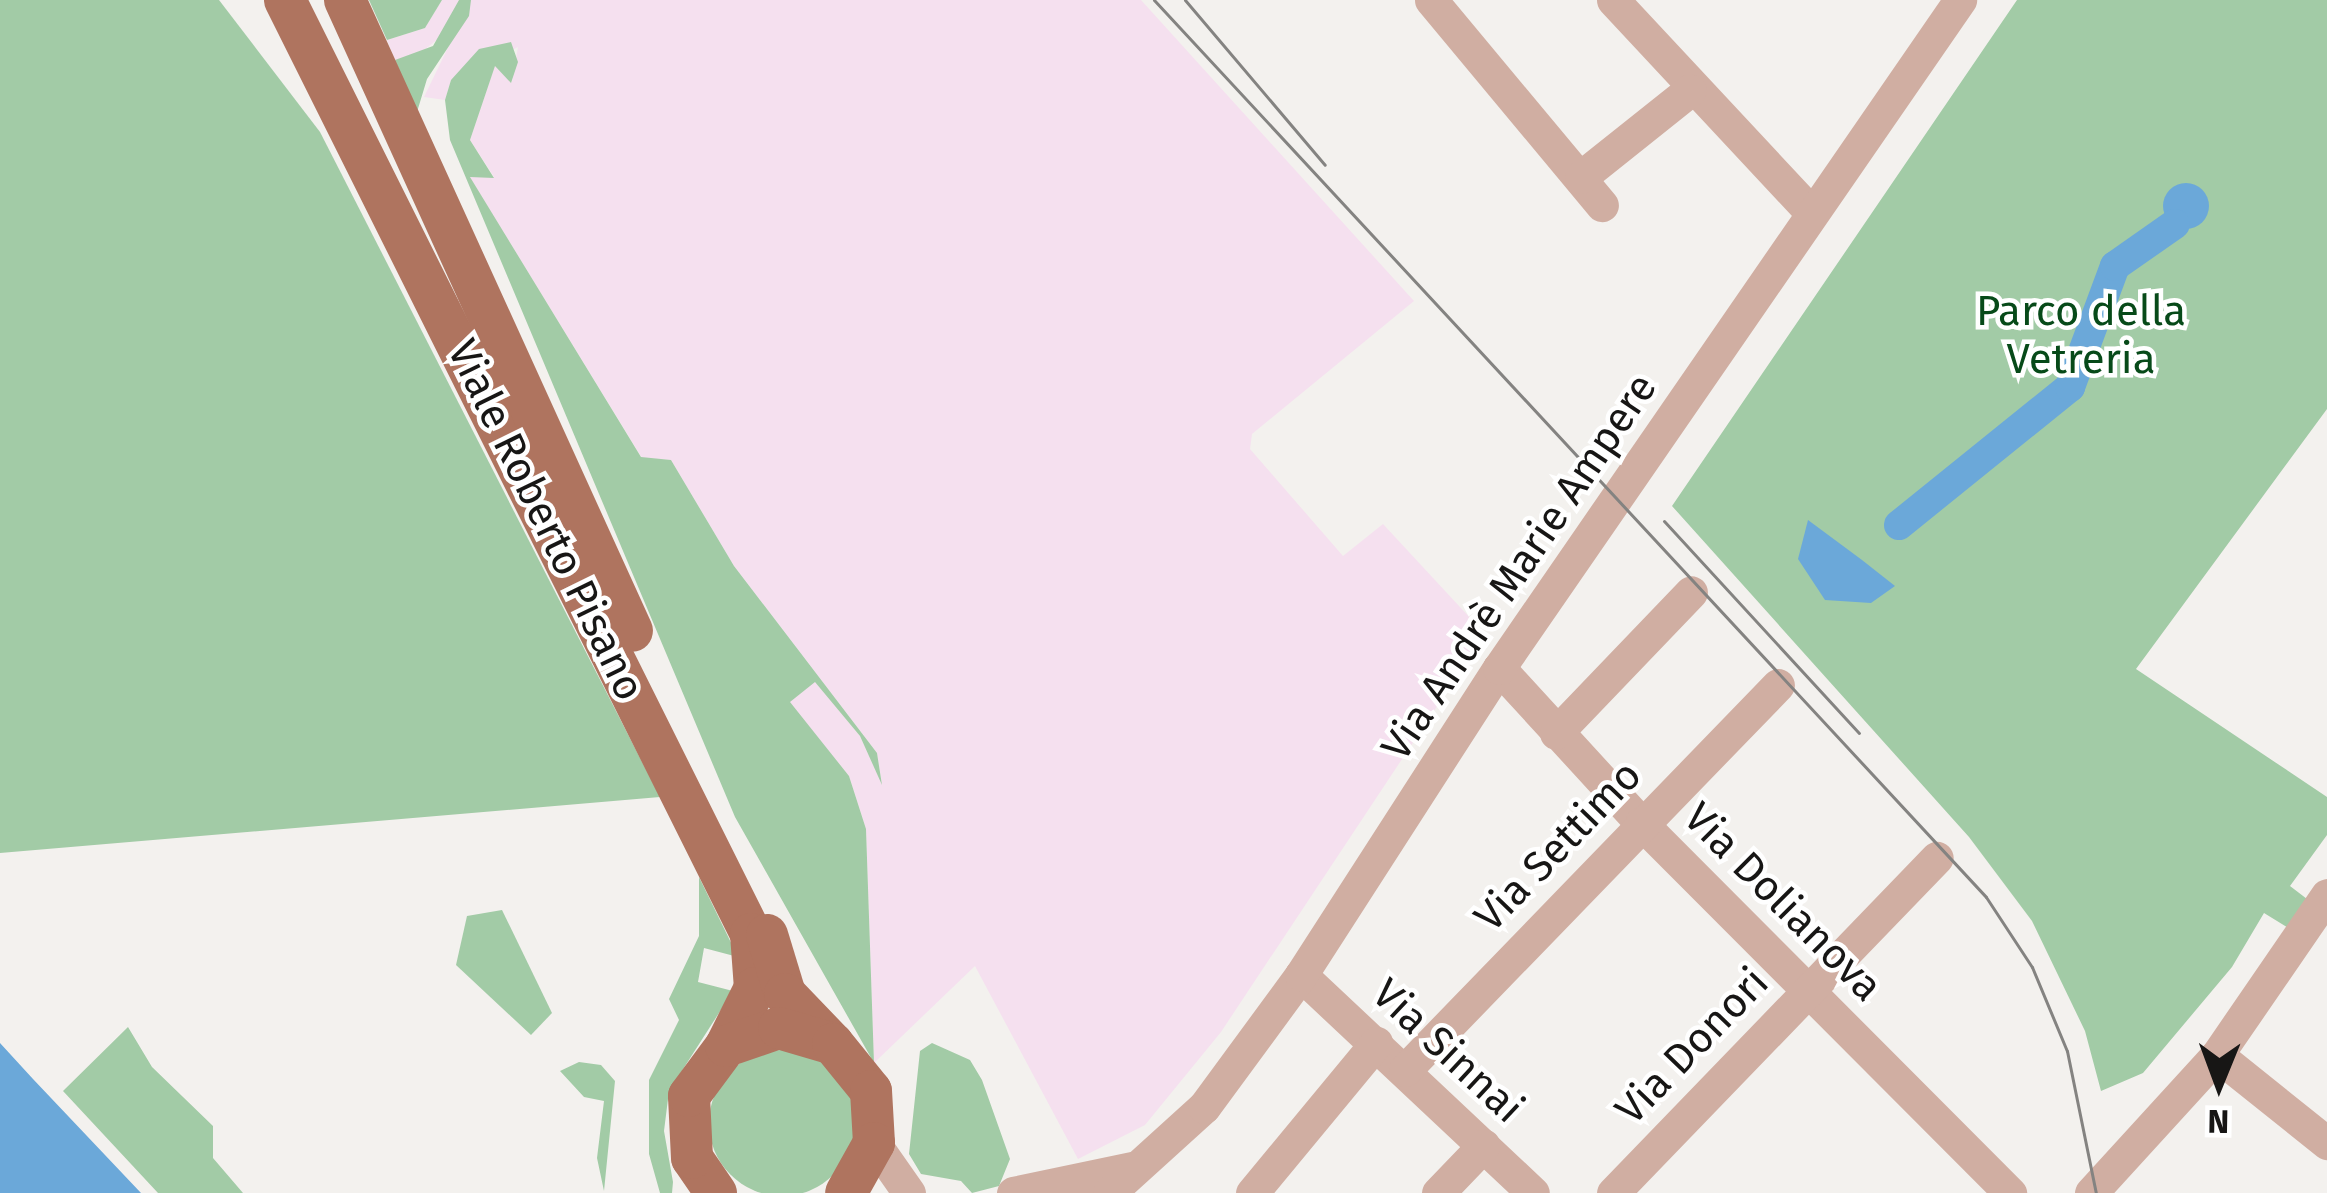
<!DOCTYPE html>
<html>
<head>
<meta charset="utf-8">
<style>
	body { margin:0 }
	#map { position:relative; width:2327px; height:1193px; overflow:hidden; background:#f3f1ee; font-family:"Fira Sans",sans-serif }
	div>[style] { position:absolute }
	.commercial>* { inset:0; background:#f5e0ef }
	.green>* { inset:0; background:#a2cba6 }
	.round { border-radius:50% }
	.water>* { inset:0; background:#6ba8d9 }
	.canal>* { height:30px; margin:-15px; padding:0 15px; transform-origin:15px; border-radius:15px; background:#6ba8d9 }
	.minor>* { height:33px; margin:-16.5px; padding:0 16.5px; transform-origin:16.5px; border-radius:16.5px; background:#d0aea2 }
	.major>* { height:42px; margin:-21px; padding:0 21px; transform-origin:21px; border-radius:21px; background:#af745f }
	.tram>* { height:3px; margin:-1.5px; padding:0 1.5px; transform-origin:1.5px; border-radius:1.5px; background:#848381 }
	span { translate:-50% -50%; white-space:nowrap; text-align:center; line-height:1.15; -webkit-text-stroke:9px #fff; paint-order:stroke }
	.park-label { font-size:42px; color:#074a19 }
	.street-label { font-size:42px; color:#171615 }
	.north { position:absolute; left:2159px; top:1025px; width:120px; height:120px; -webkit-text-stroke:9px #fff; paint-order:stroke; rotate:181deg; font-size:33px; font-weight:700; line-height:48px; text-align:center; color:#171615 }
	.north::after { content:''; display:block; margin:auto; width:42px; height:54px; background:#171615; clip-path:polygon(50% 0,100% 100%,50% 72%,0 100%) }
</style>
</head>
<body>
<div id="map">
	<div class="commercial">
		<i style="clip-path:polygon(442px 0,459px 0,447px 32px,415px 57px,395px 60px,387px 40px,425px 28px)"></i>
		<i style="clip-path:polygon(471px 0,1141px 0,1414px 301px,1252px 434px,1250px 449px,1343px 556px,1383px 524px,1485px 634px,1221px 1032px,1145px 1125px,1078px 1159px,975px 966px,874px 1063px,866px 829px,849px 776px,789px 702px,815px 681px,860px 736px,882px 784px,877px 753px,734px 566px,671px 460px,642px 458px,469px 176px,494px 177px,470px 140px,495px 65px,512px 82px,518px 47px,451px 80px,445px 100px,424px 97px)"></i>
	</div>
	<div class="green">
		<i style="clip-path:polygon(0 0,219px 0,320px 132px,660px 797px,0 853px)"></i>
		<i style="clip-path:polygon(369px 0,442px 0,425px 28px,387px 40px)"></i>
		<i style="clip-path:polygon(459px 0,471px 0,469px 16px,427px 79px,417px 112px,395px 60px,433px 46px)"></i>
		<i style="clip-path:polygon(2017px 0,2327px 0,2327px 409px,2136px 669px,2327px 797px,2327px 835px,2290px 886px,2307px 899px,2290px 929px,2264px 913px,2232px 967px,2143px 1073px,2101px 1091px,2085px 1031px,2032px 921px,1969px 837px,1672px 506px)"></i>
		<i style="clip-path:polygon(511px 42px,518px 62px,511px 83px,495px 66px,470px 140px,494px 178px,470px 177px,641px 457px,671px 460px,734px 566px,877px 753px,882px 785px,860px 736px,815px 682px,790px 702px,849px 776px,866px 829px,874px 1063px,735px 817px,450px 140px,445px 100px,451px 80px,479px 49px)"></i>
		<i style="clip-path:polygon(699px 877px,738px 957px,704px 948px,698px 982px,733px 991px,669px 1091px,664px 1131px,673px 1182px,672px 1193px,660px 1193px,649px 1154px,649px 1080px,679px 1020px,669px 999px,699px 936px)"></i>
		<i style="clip-path:polygon(502px 910px,552px 1013px,531px 1035px,456px 965px,467px 916px)"></i>
		<i style="clip-path:polygon(128px 1027px,152px 1067px,213px 1126px,213px 1158px,243px 1193px,158px 1193px,63px 1091px)"></i>
		<i style="clip-path:polygon(932px 1043px,970px 1060px,982px 1080px,1010px 1159px,999px 1186px,972px 1193px,961px 1181px,921px 1174px,909px 1154px,920px 1051px)"></i>
		<i class="round" style="left:709px;top:1050px;width:146px;height:146px"></i>
		<i style="clip-path:polygon(579px 1062px,601px 1065px,615px 1081px,604px 1191px,597px 1158px,604px 1101px,584px 1097px,560px 1071px)"></i>
	</div>
	<div class="water">
		<i class="round" style="left:2163px;top:183px;width:46px;height:46px"></i>
		<i style="clip-path:polygon(1808px 520px,1862px 560px,1895px 586px,1871px 603px,1825px 600px,1798px 559px)"></i>
		<i style="clip-path:polygon(0 1043px,33px 1079px,141px 1193px,0 1193px)"></i>
	</div>
	<div class="canal">
		<i style="left:1899px;top:525px;width:220px;rotate:-38.9deg"></i>
		<i style="left:2070px;top:387px;width:129px;rotate:-69.6deg"></i>
		<i style="left:2115px;top:266px;width:73px;rotate:-35deg"></i>
	</div>
	<div class="minor">
		<i style="left:1431px;top:0;width:267px;rotate:50.2deg"></i>
		<i style="left:1613px;top:0;width:289px;rotate:47deg"></i>
		<i style="left:1581px;top:177px;width:139px;rotate:-38.6deg"></i>
		<i style="left:1499px;top:668px;width:210px;rotate:47.5deg"></i>
		<i style="left:1641px;top:823px;width:523px;rotate:45.08deg"></i>
		<i style="left:1556px;top:733px;width:195px;rotate:-46.2deg"></i>
		<i style="left:1301px;top:975px;width:318px;rotate:43.2deg"></i>
		<i style="left:2217px;top:1055px;width:141px;rotate:38.7deg"></i>
		<i style="left:1405px;top:1070px;width:536px;rotate:-45.91deg"></i>
		<i style="left:874px;top:1143px;width:61px;rotate:55deg"></i>
		<i style="left:1013px;top:1193px;width:122px;rotate:-11.9deg"></i>
		<i style="left:1109px;top:1193px;width:128px;rotate:-42.2deg"></i>
		<i style="left:1204px;top:1107px;width:164px;rotate:-53.7deg"></i>
		<i style="left:1301px;top:975px;width:365px;rotate:-57.2deg"></i>
		<i style="left:1499px;top:668px;width:812px;rotate:-55.39deg"></i>
		<i style="left:1252px;top:1193px;width:195px;rotate:-50.4deg"></i>
		<i style="left:1438px;top:1193px;width:66px;rotate:-46.2deg"></i>
		<i style="left:1613px;top:1193px;width:466px;rotate:-46deg"></i>
		<i style="left:2091px;top:1193px;width:187px;rotate:-47.6deg"></i>
		<i style="left:2217px;top:1055px;width:194px;rotate:-55.5deg"></i>
	</div>
	<div class="major">
		<i style="left:285px;top:0;width:1044px;rotate:63.48deg"></i>
		<i style="left:751px;top:934px;width:54px;rotate:85.8deg"></i>
		<i style="left:755px;top:988px;width:65px;rotate:116.6deg"></i>
		<i style="left:345px;top:0;width:693px;rotate:65.54deg"></i>
		<i style="left:767px;top:935px;width:62px;rotate:73deg"></i>
		<i style="left:785px;top:994px;width:69px;rotate:46.2deg"></i>
		<i style="left:716px;top:1193px;width:42px;rotate:-124.4deg"></i>
		<i style="left:692px;top:1158px;width:62px;rotate:-92.8deg"></i>
		<i style="left:689px;top:1096px;width:62px;rotate:-53.5deg"></i>
		<i style="left:726px;top:1046px;width:56px;rotate:-18.8deg"></i>
		<i style="left:779px;top:1028px;width:56px;rotate:16.5deg"></i>
		<i style="left:833px;top:1044px;width:60px;rotate:51deg"></i>
		<i style="left:871px;top:1091px;width:52px;rotate:86.7deg"></i>
		<i style="left:874px;top:1143px;width:57px;rotate:119.2deg"></i>
	</div>
	<div class="tram">
		<i style="left:1154px;top:0;width:1223px;rotate:47.15deg"></i>
		<i style="left:1986px;top:897px;width:84px;rotate:56.7deg"></i>
		<i style="left:2032px;top:967px;width:91px;rotate:67.4deg"></i>
		<i style="left:2067px;top:1051px;width:145px;rotate:78.5deg"></i>
		<i style="left:1185px;top:0;width:216px;rotate:49.7deg"></i>
		<i style="left:1664px;top:521px;width:288px;rotate:47.4deg"></i>
	</div>
	<div class="park-label">
		<span style="left:2081px;top:335px">Parco della<br>Vetreria</span>
	</div>
	<div class="street-label">
		<span style="left:546px;top:520px;rotate:64deg">Viale Roberto Pisano</span>
		<span style="left:1519px;top:567px;rotate:-56deg">Via Andrè Marie Ampere</span>
		<span style="left:1558px;top:846px;rotate:-46deg">Via Settimo</span>
		<span style="left:1783px;top:902px;rotate:45deg">Via Dolianova</span>
		<span style="left:1692px;top:1046px;rotate:-46deg">Via Donori</span>
		<span style="left:1448px;top:1051px;rotate:43deg">Via Sinnai</span>
	</div>
	<div class="north">N</div>
</div>
</body>
</html>
